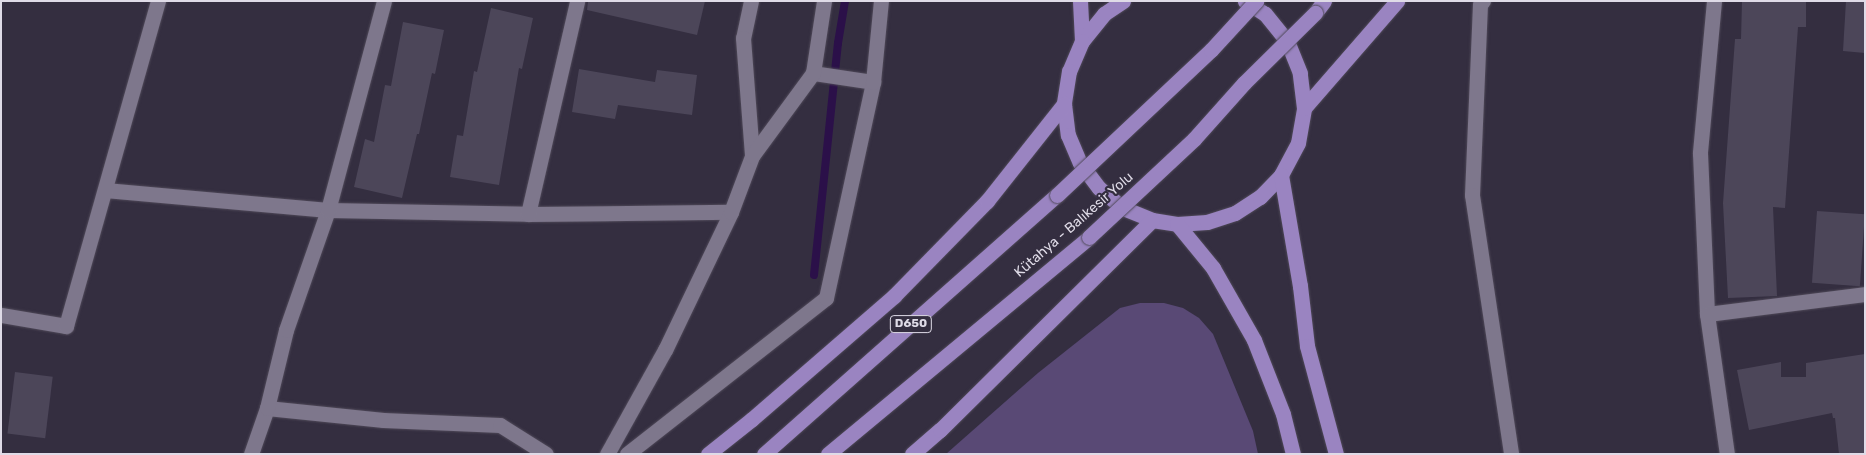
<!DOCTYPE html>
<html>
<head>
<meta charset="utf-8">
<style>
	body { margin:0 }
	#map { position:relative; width:1866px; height:455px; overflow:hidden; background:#342e40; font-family:Rubik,sans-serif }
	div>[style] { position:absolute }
	.green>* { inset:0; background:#594975 }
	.stream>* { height:8px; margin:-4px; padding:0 4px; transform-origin:4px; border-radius:4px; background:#2b1049 }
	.building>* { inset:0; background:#4c4659; transform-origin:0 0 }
	.roads { filter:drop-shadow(0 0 1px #4f4958) drop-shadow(0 0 1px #4f4958) }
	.street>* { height:15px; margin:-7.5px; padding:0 7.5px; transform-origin:7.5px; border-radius:7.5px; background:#7e778c }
	.highway>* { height:15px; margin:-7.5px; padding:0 7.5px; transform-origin:7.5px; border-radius:7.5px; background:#9a84c1 }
	.bridges { filter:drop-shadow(0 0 1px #4f4958) drop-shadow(0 0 1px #4f4958) }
	.highway-bridge>* { height:15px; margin:-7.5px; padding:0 7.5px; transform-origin:7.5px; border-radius:7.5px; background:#9a84c1 }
	span { translate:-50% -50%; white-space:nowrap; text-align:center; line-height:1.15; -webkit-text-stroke:4.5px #342e40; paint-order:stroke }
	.shield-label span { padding:1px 4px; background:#342e40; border:1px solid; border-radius:4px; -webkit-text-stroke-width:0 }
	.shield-label { font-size:12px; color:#dfdbe7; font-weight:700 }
	.street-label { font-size:14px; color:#dfdbe7 }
	.frame { position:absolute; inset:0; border:2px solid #dfdbe7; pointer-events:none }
</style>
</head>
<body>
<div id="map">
	<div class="green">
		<i style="clip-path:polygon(1140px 303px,1164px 303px,1183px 308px,1199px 318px,1213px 334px,1253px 431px,1258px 454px,946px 454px,1038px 373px,1120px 308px)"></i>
	</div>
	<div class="stream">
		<i style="left:814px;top:275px;width:233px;rotate:-84.1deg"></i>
		<i style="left:838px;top:43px;width:43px;rotate:-80.5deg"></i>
	</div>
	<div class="building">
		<i style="clip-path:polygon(588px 1px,705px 1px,697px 35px,587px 10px)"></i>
		<i style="clip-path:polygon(1742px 1px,1806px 1px,1806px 27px,1798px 27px,1785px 208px,1773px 207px,1777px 296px,1728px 298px,1723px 203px,1735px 39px,1741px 39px)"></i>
		<i style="clip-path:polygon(1846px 1px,1865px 1px,1865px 53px,1843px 51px)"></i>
		<i style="clip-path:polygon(491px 8px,533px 18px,522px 69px,519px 68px,499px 185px,450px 177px,457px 135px,463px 136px,474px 71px,477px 72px)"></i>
		<i style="clip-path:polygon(403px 22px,444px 30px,435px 74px,432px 73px,419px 134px,417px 134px,402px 198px,354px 187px,365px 139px,374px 142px,385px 85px,391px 86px)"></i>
		<i style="clip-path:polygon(579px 69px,655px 82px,657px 70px,697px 75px,692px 115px,618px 105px,615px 119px,572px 112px)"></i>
		<i style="left:1817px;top:211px;width:48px;height:72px;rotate:4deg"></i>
		<i style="clip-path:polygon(1865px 354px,1865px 454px,1839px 454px,1835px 418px,1833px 418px,1832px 413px,1749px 430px,1737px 370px,1781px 362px,1781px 377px,1806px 377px,1806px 363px)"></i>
		<i style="left:15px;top:372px;width:38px;height:62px;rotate:7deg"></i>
	</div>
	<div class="roads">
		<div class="street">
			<i style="left:751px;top:1px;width:38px;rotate:102deg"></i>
			<i style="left:743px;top:38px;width:118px;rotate:85.6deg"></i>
			<i style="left:1483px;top:1px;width:4px;rotate:135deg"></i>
			<i style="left:1480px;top:4px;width:191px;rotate:92.4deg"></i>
			<i style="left:1472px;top:195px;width:262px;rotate:81.4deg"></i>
			<i style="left:1714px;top:1px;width:153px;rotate:95.3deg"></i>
			<i style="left:1700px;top:153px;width:161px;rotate:87.5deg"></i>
			<i style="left:1707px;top:314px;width:141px;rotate:81.9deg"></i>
			<i style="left:813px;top:73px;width:61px;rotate:8.5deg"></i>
			<i style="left:105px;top:190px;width:224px;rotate:5.1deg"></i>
			<i style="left:328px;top:210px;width:200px;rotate:1.1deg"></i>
			<i style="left:528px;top:214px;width:203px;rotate:-0.6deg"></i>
			<i style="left:528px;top:214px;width:219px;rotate:-77deg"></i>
			<i style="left:1707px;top:314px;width:159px;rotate:-7.2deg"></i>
			<i style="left:1px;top:315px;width:66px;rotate:9.6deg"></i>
			<i style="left:66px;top:326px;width:338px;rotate:-74.2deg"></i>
			<i style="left:267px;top:408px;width:117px;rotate:5.9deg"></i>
			<i style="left:383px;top:420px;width:117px;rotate:2.4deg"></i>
			<i style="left:500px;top:425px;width:54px;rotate:32.2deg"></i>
			<i style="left:251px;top:454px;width:49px;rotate:-70.8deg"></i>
			<i style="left:267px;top:408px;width:80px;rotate:-76.3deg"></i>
			<i style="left:286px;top:330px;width:127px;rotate:-70.7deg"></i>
			<i style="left:328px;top:210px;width:216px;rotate:-75deg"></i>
			<i style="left:607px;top:454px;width:119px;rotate:-60.9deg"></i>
			<i style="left:665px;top:350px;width:153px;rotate:-64.4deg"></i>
			<i style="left:731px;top:212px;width:60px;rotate:-69.4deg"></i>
			<i style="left:752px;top:156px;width:103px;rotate:-53.7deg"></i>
			<i style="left:813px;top:73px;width:73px;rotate:-81.3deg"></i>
			<i style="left:627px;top:454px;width:253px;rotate:-38.1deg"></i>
			<i style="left:826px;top:298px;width:221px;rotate:-77.7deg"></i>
			<i style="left:873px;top:82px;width:81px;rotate:-84.4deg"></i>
		</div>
		<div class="highway">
			<i style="left:1080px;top:1px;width:40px;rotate:87.1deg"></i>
			<i style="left:1123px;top:1px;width:23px;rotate:146deg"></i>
			<i style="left:1104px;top:14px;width:35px;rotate:129deg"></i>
			<i style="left:1082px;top:41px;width:33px;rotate:113deg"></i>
			<i style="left:1069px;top:71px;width:33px;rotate:99deg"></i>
			<i style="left:1064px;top:104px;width:31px;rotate:83deg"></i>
			<i style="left:1068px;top:135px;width:30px;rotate:67deg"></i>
			<i style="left:1080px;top:163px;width:31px;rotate:53deg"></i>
			<i style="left:1099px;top:188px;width:31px;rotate:40deg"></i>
			<i style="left:1123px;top:208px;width:31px;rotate:22deg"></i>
			<i style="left:1152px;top:220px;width:25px;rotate:9deg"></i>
			<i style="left:1177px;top:224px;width:30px;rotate:-4deg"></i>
			<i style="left:1207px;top:222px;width:29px;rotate:-18deg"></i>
			<i style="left:1235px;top:213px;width:30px;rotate:-33deg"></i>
			<i style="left:1260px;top:197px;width:30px;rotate:-46deg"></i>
			<i style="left:1281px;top:175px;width:36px;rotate:-62deg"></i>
			<i style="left:1298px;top:143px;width:36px;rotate:-80deg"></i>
			<i style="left:1304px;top:108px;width:35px;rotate:-97deg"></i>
			<i style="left:1300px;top:73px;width:35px;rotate:-112deg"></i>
			<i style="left:1287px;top:41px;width:35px;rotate:-129deg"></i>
			<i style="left:1265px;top:14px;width:24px;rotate:-147deg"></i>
			<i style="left:1315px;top:13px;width:15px;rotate:-53deg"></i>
			<i style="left:1304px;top:108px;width:142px;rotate:-49deg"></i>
			<i style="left:1281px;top:175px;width:113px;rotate:80.3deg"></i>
			<i style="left:1300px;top:286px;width:60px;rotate:83.3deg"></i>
			<i style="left:1307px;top:346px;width:112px;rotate:75deg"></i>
			<i style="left:1177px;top:224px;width:57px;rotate:50.7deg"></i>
			<i style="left:1213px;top:268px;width:83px;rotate:60.3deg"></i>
			<i style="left:1254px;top:340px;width:79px;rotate:68.6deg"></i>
			<i style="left:1283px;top:414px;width:41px;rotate:76deg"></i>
			<i style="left:708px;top:454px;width:56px;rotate:-38.5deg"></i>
			<i style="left:752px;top:419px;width:188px;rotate:-40.9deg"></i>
			<i style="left:894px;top:296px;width:133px;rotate:-45.6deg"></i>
			<i style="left:987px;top:201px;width:124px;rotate:-51.6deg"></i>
			<i style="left:764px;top:454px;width:391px;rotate:-41.5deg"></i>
			<i style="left:828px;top:454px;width:339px;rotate:-39.7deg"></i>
			<i style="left:912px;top:454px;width:37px;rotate:-41deg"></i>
			<i style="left:940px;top:430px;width:298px;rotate:-44.7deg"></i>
		</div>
	</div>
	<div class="bridges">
		<div class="highway-bridge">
			<i style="left:1057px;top:195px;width:212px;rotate:-43.3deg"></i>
			<i style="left:1211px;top:50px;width:67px;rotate:-47.4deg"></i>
			<i style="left:1089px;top:237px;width:144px;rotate:-43deg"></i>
			<i style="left:1194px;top:139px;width:75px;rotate:-48.2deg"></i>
			<i style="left:1244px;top:83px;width:100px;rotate:-44.6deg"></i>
		</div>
	</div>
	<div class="shield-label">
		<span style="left:911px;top:324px">D650</span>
	</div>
	<div class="street-label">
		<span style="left:1074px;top:225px;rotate:-41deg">Kütahya - Balıkesir Yolu</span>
	</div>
	<div class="frame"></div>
</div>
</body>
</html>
